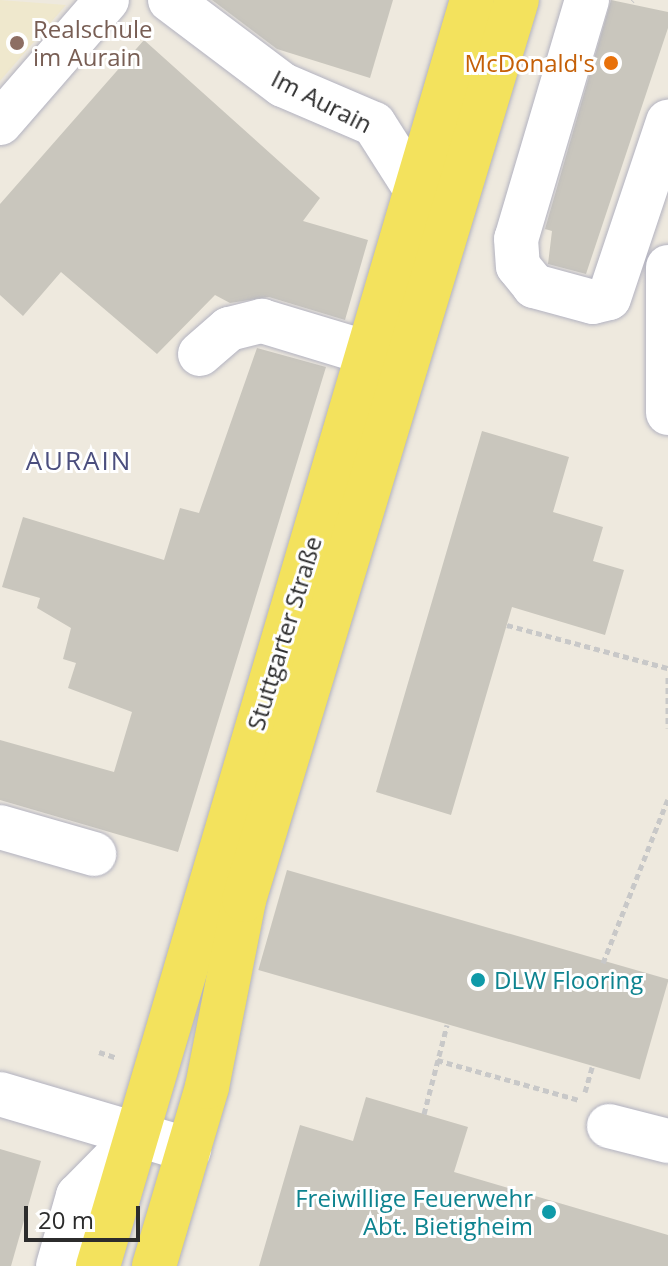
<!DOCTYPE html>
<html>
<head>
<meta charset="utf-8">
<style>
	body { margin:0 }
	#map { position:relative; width:668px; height:1266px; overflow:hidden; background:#eee9de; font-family:"Open Sans",sans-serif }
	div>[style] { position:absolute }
	.education>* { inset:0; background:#efe8cd }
	.building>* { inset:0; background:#c9c6bd; transform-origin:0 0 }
	.path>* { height:5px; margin-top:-2.5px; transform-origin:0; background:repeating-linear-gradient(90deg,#c8c8c8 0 6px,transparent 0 10px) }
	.roads { filter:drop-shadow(0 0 2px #b2b2c0) drop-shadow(0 0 2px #b2b2c0) }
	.minor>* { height:44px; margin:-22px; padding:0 22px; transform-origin:22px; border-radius:22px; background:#fff }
	.major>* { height:44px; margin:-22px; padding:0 22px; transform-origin:22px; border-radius:22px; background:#f3e25d }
	.dots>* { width:22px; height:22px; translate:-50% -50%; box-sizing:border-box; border:4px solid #fff; border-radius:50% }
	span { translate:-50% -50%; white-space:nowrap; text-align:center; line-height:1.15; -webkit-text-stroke:6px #fff; paint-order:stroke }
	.education-label { font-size:24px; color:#785e54 }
	.left { translate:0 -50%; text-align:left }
	.food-label { font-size:24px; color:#c56008 }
	.right { translate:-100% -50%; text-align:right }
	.street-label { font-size:24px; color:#2c2c2c }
	.culture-label { font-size:24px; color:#0d838f }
	.neighbourhood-label { font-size:26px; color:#4b4e7e; letter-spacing:2px }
	.scale { position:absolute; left:24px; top:1206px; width:116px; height:36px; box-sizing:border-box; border:4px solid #2c2c2c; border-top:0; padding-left:10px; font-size:24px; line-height:28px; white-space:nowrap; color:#2c2c2c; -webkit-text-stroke:6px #fff; paint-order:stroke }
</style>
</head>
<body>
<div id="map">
	<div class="education">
		<i style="clip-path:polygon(0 0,66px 5px,0 81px)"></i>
	</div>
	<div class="building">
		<i style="clip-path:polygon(212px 0,393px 0,370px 78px,277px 49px)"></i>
		<i style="clip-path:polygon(611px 0,668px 12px,668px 28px,586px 274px,548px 264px,552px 231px,545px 229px)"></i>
		<i style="clip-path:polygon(144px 40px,320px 198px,303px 221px,368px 240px,345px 320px,269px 297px,230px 303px,215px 295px,157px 354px,61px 272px,23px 316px,0 295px,0 204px)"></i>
		<i style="clip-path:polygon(257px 348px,326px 367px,178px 852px,0 800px,0 740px,114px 772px,132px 712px,68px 688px,76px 663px,63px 659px,71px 628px,37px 608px,40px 598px,2px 587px,23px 517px,164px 560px,180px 508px,199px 513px)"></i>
		<i style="clip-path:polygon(482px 431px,569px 457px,553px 512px,603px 527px,593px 561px,624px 570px,605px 635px,512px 607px,451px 815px,376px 792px)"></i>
		<i style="left:287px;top:870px;width:397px;height:104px;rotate:16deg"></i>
		<i style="clip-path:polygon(366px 1097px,468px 1127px,454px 1172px,668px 1235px,668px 1266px,259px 1266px,300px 1125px,353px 1141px)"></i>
		<i style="clip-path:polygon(0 1149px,41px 1161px,11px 1266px,0 1266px)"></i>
	</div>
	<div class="path">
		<i style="left:632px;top:1px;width:1px;rotate:-45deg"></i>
		<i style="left:507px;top:625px;width:167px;rotate:15deg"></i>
		<i style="left:668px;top:677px;width:51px;rotate:90deg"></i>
		<i style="left:603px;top:963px;width:176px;rotate:-68.4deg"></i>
		<i style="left:99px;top:1052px;width:19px;rotate:18deg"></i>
		<i style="left:437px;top:1060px;width:148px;rotate:15.7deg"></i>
		<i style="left:585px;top:1092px;width:26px;rotate:-74deg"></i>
		<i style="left:424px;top:1114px;width:92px;rotate:-75.5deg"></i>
	</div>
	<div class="roads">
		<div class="minor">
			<i style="left:170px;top:0;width:141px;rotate:37deg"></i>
			<i style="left:283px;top:85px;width:99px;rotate:23.2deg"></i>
			<i style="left:374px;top:124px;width:78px;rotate:57.5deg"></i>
			<i style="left:587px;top:0;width:249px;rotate:106.5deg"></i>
			<i style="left:516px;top:239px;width:27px;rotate:86deg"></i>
			<i style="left:518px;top:266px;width:26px;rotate:51deg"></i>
			<i style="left:534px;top:286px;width:61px;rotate:15.2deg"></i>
			<i style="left:593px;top:302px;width:16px;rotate:-14deg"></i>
			<i style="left:609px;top:298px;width:186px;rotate:-71.5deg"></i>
			<i style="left:0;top:123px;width:163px;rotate:-49deg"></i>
			<i style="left:668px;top:267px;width:146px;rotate:90deg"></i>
			<i style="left:200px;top:354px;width:38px;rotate:-41deg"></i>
			<i style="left:229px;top:329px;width:34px;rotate:-14deg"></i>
			<i style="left:262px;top:321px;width:111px;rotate:16.8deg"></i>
			<i style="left:0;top:827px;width:98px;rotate:16deg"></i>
			<i style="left:0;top:1094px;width:197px;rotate:16.5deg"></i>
			<i style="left:609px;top:1126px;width:61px;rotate:14.3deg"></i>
			<i style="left:58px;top:1266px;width:73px;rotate:-74.1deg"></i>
			<i style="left:78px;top:1196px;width:84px;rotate:-45.5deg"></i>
		</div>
		<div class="major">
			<i style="left:98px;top:1266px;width:1320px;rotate:-73.54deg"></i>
			<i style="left:154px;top:1266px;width:187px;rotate:-73.5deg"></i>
			<i style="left:207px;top:1087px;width:191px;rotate:-78.8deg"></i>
			<i style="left:244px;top:900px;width:940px;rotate:-73.13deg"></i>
		</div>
	</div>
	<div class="dots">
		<i style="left:17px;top:43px;background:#8d6e63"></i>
		<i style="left:611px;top:63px;background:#e8710a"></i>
		<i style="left:478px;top:980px;background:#0f9aa8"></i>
		<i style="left:549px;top:1212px;background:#0f9aa8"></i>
	</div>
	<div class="education-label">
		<span class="left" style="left:33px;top:43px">Realschule<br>im Aurain</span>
	</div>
	<div class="food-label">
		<span class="right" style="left:595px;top:63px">McDonald's</span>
	</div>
	<div class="street-label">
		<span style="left:322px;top:101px;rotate:27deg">Im Aurain</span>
		<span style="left:284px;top:633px;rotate:-73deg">Stuttgarter Straße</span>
	</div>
	<div class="culture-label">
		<span class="left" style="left:494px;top:980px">DLW Flooring</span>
		<span class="right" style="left:533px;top:1212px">Freiwillige Feuerwehr<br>Abt. Bietigheim</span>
	</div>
	<div class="neighbourhood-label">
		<span style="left:79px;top:461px">AURAIN</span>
	</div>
	<div class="scale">20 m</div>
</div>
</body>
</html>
